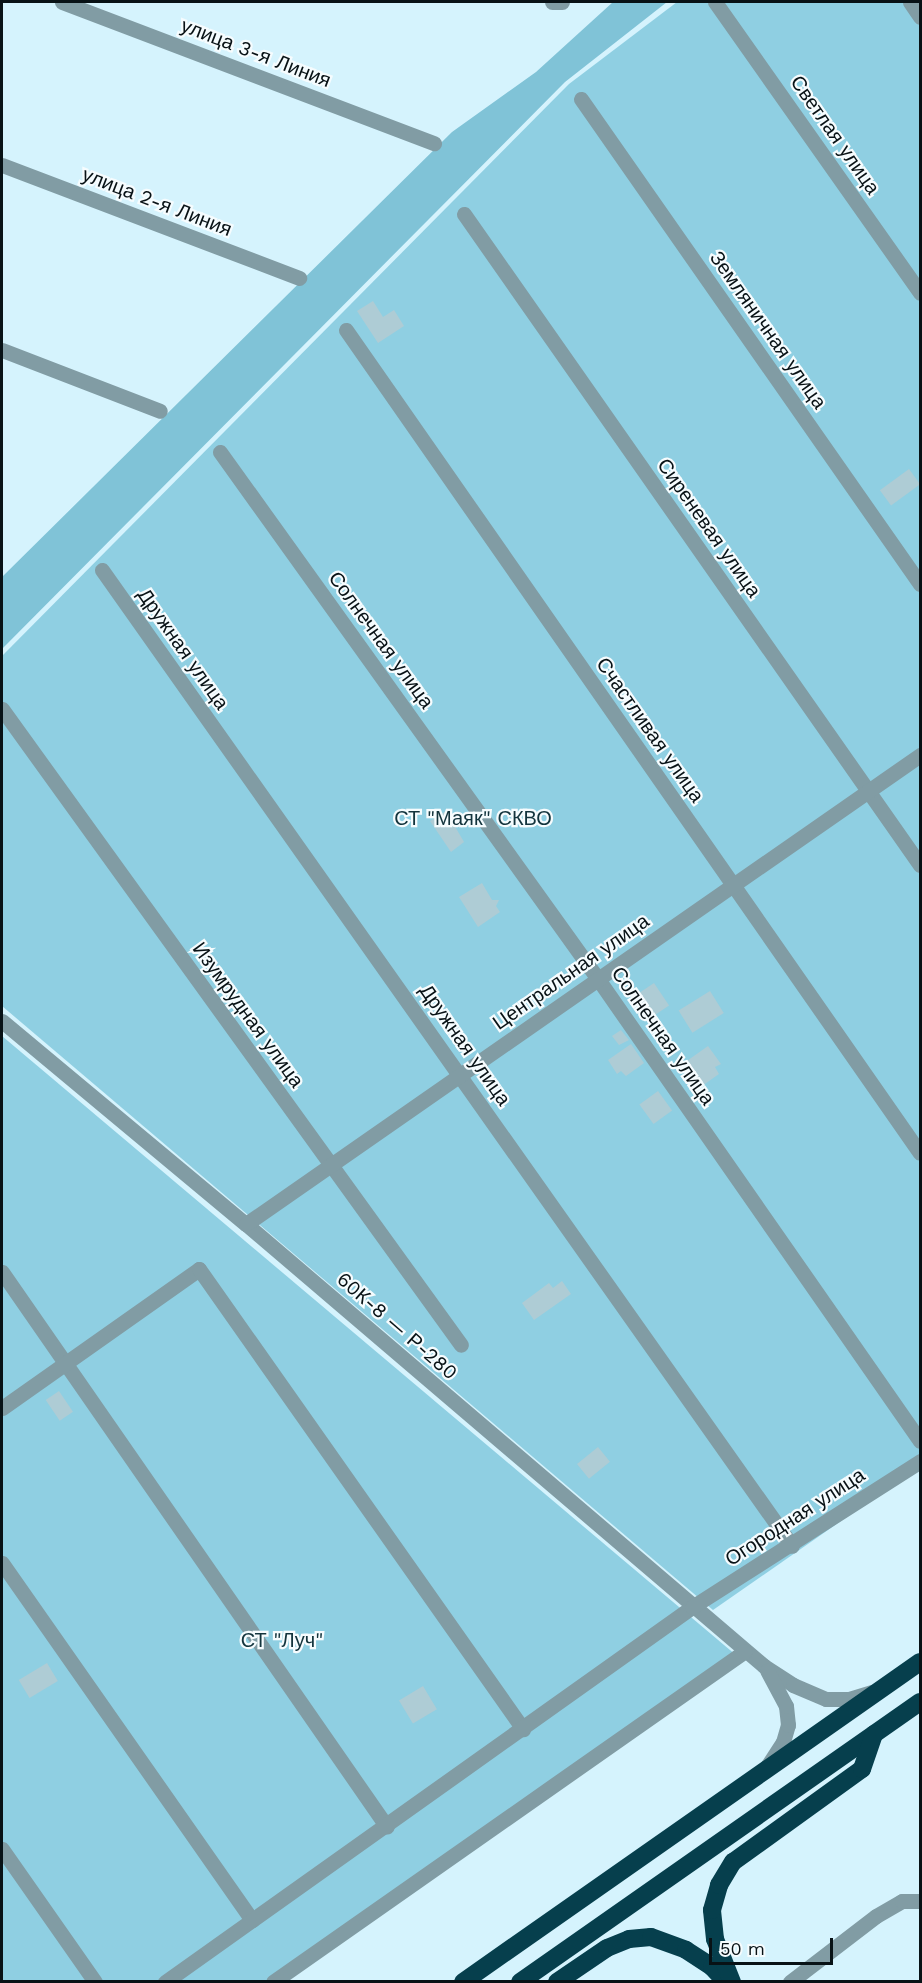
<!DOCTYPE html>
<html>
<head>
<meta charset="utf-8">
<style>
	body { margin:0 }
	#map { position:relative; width:922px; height:1983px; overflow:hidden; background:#d5f3fd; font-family:"Work Sans",sans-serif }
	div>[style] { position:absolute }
	.green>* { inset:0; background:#8fcfe2 }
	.forest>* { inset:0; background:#80c3d7 }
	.building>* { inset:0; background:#aeccd5; transform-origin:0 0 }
	.minor>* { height:15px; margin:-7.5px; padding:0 7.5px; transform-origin:7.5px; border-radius:7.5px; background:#819ca4 }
	.highway>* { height:18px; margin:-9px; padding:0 9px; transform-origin:9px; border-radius:9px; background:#063f4d }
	span { translate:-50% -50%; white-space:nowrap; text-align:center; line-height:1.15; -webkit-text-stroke:4.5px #f6fcfe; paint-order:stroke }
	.street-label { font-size:20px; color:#081216 }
	.park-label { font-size:20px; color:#13343d }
	.frame { position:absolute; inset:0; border:3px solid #081216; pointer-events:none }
	.scale { position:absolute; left:709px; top:1938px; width:124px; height:27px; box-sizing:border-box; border:3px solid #081216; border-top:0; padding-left:8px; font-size:18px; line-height:21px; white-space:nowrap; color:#081216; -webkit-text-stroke:4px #f6fcfe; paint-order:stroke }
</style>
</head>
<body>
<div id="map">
	<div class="green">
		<i style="clip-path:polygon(677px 2px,920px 2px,920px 1466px,713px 1610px,2px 1006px,2px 656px,569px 84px)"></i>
		<i style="clip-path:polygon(2px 1036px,743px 1661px,283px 1981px,2px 1981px)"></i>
	</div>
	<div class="forest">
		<i style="clip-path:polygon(613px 2px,667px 2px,565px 82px,2px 649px,2px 577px,452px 132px,536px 72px)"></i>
	</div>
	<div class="building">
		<i style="clip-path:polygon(373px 301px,383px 317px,394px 310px,404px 326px,378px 343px,357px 311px)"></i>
		<i style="left:909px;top:469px;width:19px;height:36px;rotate:54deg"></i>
		<i style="clip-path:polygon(446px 811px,464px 842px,451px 852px,430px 821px)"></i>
		<i style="clip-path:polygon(482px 883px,492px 900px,499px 900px,496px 906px,500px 912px,478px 927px,459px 897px)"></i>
		<i style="left:654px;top:983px;width:27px;height:27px;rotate:56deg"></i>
		<i style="left:710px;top:991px;width:26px;height:37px;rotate:58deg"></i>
		<i style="clip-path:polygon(621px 1030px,629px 1040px,619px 1045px,612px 1036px)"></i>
		<i style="clip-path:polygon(631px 1044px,644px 1063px,626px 1076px,621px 1071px,617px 1074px,608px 1060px)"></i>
		<i style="clip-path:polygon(708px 1046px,721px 1064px,715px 1067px,719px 1074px,702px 1086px,684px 1063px)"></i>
		<i style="left:658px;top:1091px;width:24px;height:23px;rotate:54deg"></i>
		<i style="clip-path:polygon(562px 1281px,571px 1294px,534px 1320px,522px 1303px,549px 1283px,553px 1288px)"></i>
		<i style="left:59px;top:1391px;width:25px;height:16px;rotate:56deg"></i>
		<i style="left:598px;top:1447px;width:19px;height:27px;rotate:51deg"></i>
		<i style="left:47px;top:1663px;width:21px;height:33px;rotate:59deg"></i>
		<i style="left:423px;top:1686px;width:27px;height:28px;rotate:59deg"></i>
	</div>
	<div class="minor">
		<i style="left:62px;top:2px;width:398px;rotate:20.8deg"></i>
		<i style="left:552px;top:2px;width:10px"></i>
		<i style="left:715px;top:2px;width:356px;rotate:54.8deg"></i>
		<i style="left:910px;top:2px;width:18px;rotate:56deg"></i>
		<i style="left:581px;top:99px;width:592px;rotate:55.05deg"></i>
		<i style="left:2px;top:165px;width:318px;rotate:20.8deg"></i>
		<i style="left:464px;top:214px;width:795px;rotate:54.99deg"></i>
		<i style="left:346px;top:330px;width:1003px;rotate:55.11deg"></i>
		<i style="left:2px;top:350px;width:169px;rotate:21.1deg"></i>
		<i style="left:220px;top:452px;width:649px;rotate:54.35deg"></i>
		<i style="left:598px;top:979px;width:563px;rotate:55.12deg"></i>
		<i style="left:102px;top:570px;width:1195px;rotate:54.74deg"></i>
		<i style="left:2px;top:709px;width:784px;rotate:54.18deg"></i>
		<i style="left:2px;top:1021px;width:317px;rotate:39.8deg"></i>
		<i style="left:246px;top:1224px;width:681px;rotate:40.47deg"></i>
		<i style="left:764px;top:1666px;width:35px;rotate:33deg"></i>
		<i style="left:793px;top:1685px;width:36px;rotate:23deg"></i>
		<i style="left:826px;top:1699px;width:23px"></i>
		<i style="left:849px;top:1699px;width:24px;rotate:-17deg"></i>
		<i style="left:246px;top:1224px;width:821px;rotate:-34.83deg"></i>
		<i style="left:2px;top:1272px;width:675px;rotate:55.25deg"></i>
		<i style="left:2px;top:1408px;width:241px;rotate:-35.2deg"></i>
		<i style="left:199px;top:1269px;width:563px;rotate:54.84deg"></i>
		<i style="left:2px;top:1563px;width:436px;rotate:55deg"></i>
		<i style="left:766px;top:1768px;width:31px;rotate:-57deg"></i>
		<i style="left:783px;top:1742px;width:18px;rotate:-74deg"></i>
		<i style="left:788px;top:1725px;width:19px;rotate:-96deg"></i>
		<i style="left:786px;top:1706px;width:40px;rotate:-118deg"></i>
		<i style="left:2px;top:1849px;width:162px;rotate:55deg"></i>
		<i style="left:165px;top:1982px;width:647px;rotate:-35.43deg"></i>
		<i style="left:692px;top:1607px;width:271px;rotate:-32.6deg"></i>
		<i style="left:273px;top:1982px;width:576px;rotate:-35.04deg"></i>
		<i style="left:790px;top:1982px;width:108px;rotate:-37.5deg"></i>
		<i style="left:876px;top:1916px;width:30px;rotate:-30deg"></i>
		<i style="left:902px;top:1901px;width:18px"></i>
	</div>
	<div class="highway">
		<i style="left:463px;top:1982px;width:558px;rotate:-35deg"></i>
		<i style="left:520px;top:1982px;width:488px;rotate:-35deg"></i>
		<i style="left:557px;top:1982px;width:60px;rotate:-34.2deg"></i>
		<i style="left:607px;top:1948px;width:24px;rotate:-22deg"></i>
		<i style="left:629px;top:1939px;width:22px;rotate:-5deg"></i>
		<i style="left:651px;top:1937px;width:37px;rotate:20deg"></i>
		<i style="left:686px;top:1950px;width:31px;rotate:33deg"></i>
		<i style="left:712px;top:1967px;width:21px;rotate:47deg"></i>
		<i style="left:732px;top:1982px;width:46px;rotate:-111.6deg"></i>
		<i style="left:715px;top:1939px;width:29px;rotate:-96deg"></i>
		<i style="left:712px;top:1910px;width:26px;rotate:-74deg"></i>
		<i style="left:719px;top:1885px;width:27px;rotate:-59deg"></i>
		<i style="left:733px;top:1862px;width:159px;rotate:-35.8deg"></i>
		<i style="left:862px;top:1769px;width:37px;rotate:-71deg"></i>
	</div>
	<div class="street-label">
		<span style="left:256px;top:53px;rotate:21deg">улица 3-я Линия</span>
		<span style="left:835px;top:135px;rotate:55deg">Светлая улица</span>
		<span style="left:157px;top:202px;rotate:21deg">улица 2-я Линия</span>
		<span style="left:768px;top:330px;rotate:55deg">Земляничная улица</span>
		<span style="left:709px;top:528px;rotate:55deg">Сиреневая улица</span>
		<span style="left:381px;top:640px;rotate:54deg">Солнечная улица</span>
		<span style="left:183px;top:649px;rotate:55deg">Дружная улица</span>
		<span style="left:650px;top:730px;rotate:55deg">Счастливая улица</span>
		<span style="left:571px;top:972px;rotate:-35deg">Центральная улица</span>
		<span style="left:248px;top:1015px;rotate:54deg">Изумрудная улица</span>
		<span style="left:663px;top:1036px;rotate:55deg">Солнечная улица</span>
		<span style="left:465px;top:1045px;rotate:55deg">Дружная улица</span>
		<span style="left:397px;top:1326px;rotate:41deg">60К-8 — Р-280</span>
		<span style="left:795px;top:1517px;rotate:-33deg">Огородная улица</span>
	</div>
	<div class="park-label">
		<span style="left:473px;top:818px">СТ "Маяк" СКВО</span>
		<span style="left:282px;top:1640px">СТ "Луч"</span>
	</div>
	<div class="frame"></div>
	<div class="scale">50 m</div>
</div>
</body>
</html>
